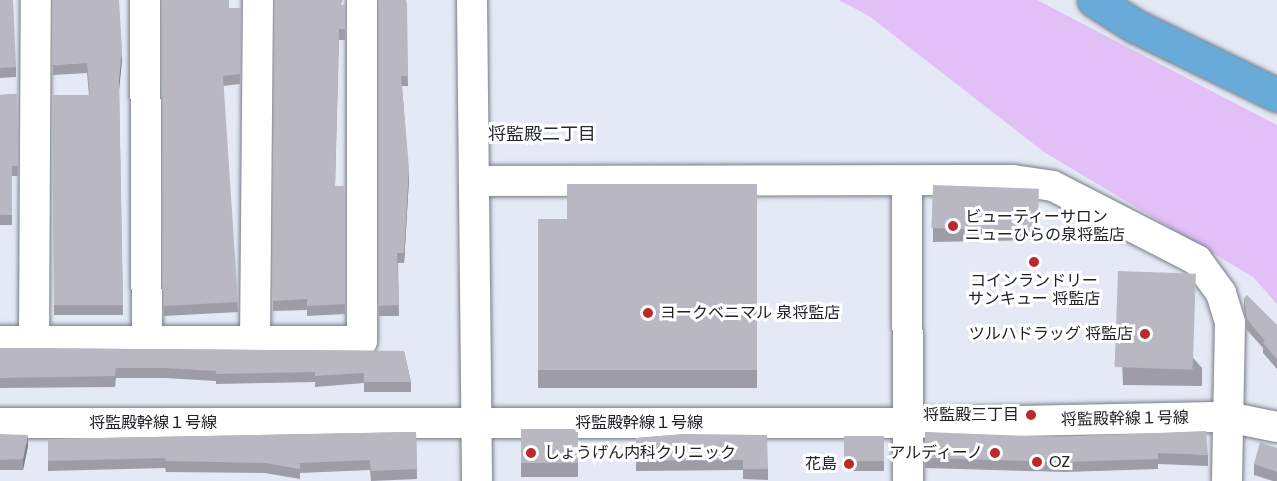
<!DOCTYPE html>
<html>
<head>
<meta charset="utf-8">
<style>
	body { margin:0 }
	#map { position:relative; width:1277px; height:481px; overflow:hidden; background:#e4e9f5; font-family:Poppins,"Noto Sans JP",sans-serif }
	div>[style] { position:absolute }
	.green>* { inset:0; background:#e2bff6 }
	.roads { filter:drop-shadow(0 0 2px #777c86) drop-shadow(0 0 2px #777c86) }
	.minor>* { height:30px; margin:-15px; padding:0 15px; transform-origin:15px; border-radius:15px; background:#fff }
	.highway>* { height:33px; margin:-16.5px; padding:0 16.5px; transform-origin:16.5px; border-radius:16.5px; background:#68aad8 }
	.wall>* { inset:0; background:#9e9da7; transform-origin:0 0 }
	.shaded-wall>* { inset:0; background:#818088 }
	.building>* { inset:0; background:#b8b7c2; transform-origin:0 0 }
	.dots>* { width:16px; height:16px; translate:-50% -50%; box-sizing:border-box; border:3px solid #fff; border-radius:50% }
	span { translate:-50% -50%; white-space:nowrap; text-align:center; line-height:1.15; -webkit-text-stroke:6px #fff; paint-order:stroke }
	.poi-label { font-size:16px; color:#202226 }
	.left { translate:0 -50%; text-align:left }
	.right { translate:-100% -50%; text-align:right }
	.street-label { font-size:16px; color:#202226 }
	.neighbourhood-label { font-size:18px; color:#262b33 }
</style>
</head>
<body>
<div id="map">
	<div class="green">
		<i style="clip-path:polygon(839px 0,1037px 0,1277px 125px,1277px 304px,1253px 277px,1044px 152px,869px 16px)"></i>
	</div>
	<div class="roads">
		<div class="minor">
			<i style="left:145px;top:0;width:339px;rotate:89.7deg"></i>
			<i style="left:472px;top:0;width:481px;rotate:89.4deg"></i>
			<i style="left:474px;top:181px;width:539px;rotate:-0.11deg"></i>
			<i style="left:1013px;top:180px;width:40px;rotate:8.5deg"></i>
			<i style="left:1053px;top:186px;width:162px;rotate:27.2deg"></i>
			<i style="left:1197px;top:260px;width:41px;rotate:54deg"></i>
			<i style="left:1221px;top:293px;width:31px;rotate:73deg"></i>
			<i style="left:1230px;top:323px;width:158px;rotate:91.1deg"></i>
			<i style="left:907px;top:182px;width:299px;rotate:89.8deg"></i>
			<i style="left:34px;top:340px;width:340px;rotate:-89.7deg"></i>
			<i style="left:0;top:341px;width:362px"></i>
			<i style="left:362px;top:341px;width:341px;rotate:-90deg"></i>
			<i style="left:255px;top:342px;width:342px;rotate:-89.5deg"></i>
			<i style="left:0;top:423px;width:908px"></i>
			<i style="left:908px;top:423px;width:320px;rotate:-1.1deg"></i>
			<i style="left:1228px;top:417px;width:50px;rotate:11.5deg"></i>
		</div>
		<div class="highway">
			<i style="left:1094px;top:0;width:49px;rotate:32.4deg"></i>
			<i style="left:1135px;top:26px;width:158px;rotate:25.9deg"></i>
		</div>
	</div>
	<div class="wall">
		<i style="clip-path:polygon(0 0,16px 67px,16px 77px,0 78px)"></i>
		<i style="clip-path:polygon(162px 0,229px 8px,241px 8px,240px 84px,223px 86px,238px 312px,164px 316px)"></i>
		<i style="clip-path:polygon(275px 0,342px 0,341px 5px,345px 5px,345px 40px,339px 40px,335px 186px,345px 186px,345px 314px,307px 316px,307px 310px,273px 311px)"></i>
		<i style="clip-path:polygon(379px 0,406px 0,408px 86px,402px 86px,409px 178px,404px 263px,398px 263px,399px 316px,379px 316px)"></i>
		<i style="clip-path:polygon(122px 60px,119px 89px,123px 315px,54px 315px,53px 95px,89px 95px,87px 73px,53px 75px,53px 65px)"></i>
		<i style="clip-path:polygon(17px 94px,18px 176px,12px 176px,12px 225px,0 225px,0 95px)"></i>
		<i style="clip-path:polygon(757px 184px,757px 388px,538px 388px,538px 219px,567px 219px)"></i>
		<i style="clip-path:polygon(933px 185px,1039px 225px,1039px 240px,933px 242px)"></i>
		<i style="clip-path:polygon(1118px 271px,1202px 368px,1202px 386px,1123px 385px)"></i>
		<i style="clip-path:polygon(1244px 298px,1277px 325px,1277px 369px,1263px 353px,1263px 348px,1247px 330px,1244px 309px)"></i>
		<i style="clip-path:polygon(0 348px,404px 351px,411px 382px,411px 392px,364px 392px,364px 383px,315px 387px,315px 382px,216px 384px,216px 381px,165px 378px,116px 378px,115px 387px,0 388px)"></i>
		<i style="left:521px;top:429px;width:57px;height:48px"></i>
		<i style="clip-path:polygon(416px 432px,417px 479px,371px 481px,370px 470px,300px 473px,300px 479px,265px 473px,166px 472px,165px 468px,48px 471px,48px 439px)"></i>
		<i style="clip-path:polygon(925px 432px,1208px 455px,1208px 466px,1158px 464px,1158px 469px,1065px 472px,925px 468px)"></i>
		<i style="clip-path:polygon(0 434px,28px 446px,23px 470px,0 470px)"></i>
		<i style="clip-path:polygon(685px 434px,768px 469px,768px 480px,743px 479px,743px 470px,636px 471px,636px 438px)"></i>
		<i style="clip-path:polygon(884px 436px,884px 471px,845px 471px,844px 446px)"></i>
		<i style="clip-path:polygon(1277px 448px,1277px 481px,1273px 481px,1254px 475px,1254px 464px)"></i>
	</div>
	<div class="shaded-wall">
		<i style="clip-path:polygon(122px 49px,122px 60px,119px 90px,119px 80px)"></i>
		<i style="clip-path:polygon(409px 168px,409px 178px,404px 263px,404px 253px)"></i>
		<i style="clip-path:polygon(28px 435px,28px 446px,23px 470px,23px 459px)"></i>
	</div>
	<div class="building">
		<i style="clip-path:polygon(0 0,13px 0,16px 67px,0 68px)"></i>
		<i style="clip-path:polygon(53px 0,119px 0,122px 49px,119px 80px,123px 305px,54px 305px,53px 95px,90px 95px,87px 63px,53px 65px)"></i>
		<i style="clip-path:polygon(162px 0,229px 0,229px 8px,241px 8px,240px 74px,223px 76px,238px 302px,164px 306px)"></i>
		<i style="clip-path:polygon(275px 0,341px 0,341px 5px,345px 5px,345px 29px,339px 29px,335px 186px,345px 186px,345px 304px,307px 306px,307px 299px,273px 301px)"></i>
		<i style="clip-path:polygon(379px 0,406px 0,407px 3px,408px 76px,401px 76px,409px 168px,404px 253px,397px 253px,399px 305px,379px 306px)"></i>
		<i style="clip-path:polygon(17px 94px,18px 166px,12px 166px,12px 215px,0 215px,0 95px)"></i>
		<i style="clip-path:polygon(567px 184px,757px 184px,757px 370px,538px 370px,538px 219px,567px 219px)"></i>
		<i style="left:933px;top:185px;width:106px;height:43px;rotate:2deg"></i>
		<i style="left:1118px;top:271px;width:78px;height:96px;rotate:2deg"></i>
		<i style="clip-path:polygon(1247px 295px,1277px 325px,1277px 359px,1263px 343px,1265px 341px,1247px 319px,1244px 298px)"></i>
		<i style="clip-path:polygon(0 348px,404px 351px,411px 382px,364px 382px,364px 373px,315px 376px,315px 372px,216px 374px,216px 371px,165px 368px,116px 368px,115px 376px,0 378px)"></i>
		<i style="left:521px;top:429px;width:57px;height:34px"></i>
		<i style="clip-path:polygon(1206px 431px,1208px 455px,1158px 453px,1158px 459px,1065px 462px,925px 458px,925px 432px,1056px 437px)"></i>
		<i style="clip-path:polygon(416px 432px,417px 469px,371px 471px,370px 460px,300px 463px,300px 469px,265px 463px,166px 461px,165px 458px,48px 461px,48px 439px)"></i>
		<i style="clip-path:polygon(0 434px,28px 435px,23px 459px,0 460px)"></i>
		<i style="clip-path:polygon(685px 434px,767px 435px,768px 469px,743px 469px,743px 460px,636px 461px,636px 438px)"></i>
		<i style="left:844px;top:436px;width:40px;height:25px"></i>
		<i style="clip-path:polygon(1260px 442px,1277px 448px,1277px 472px,1254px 464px)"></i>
	</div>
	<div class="dots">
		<i style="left:953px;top:226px;background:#b92a29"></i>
		<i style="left:1034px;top:262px;background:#b92a29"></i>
		<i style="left:648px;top:313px;background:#b92a29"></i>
		<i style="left:1145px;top:334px;background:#b92a29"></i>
		<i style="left:1031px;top:415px;background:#b92a29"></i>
		<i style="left:531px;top:453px;background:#b92a29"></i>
		<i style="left:995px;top:453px;background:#b92a29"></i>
		<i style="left:1037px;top:462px;background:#b92a29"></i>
		<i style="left:849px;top:464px;background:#b92a29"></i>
	</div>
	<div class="poi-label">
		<span class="left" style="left:965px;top:226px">ビューティーサロン<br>ニューひらの泉将監店</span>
		<span style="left:1034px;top:290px">コインランドリー<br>サンキュー 将監店</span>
		<span class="left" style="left:660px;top:313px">ヨークベニマル 泉将監店</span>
		<span class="right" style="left:1133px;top:334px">ツルハドラッグ 将監店</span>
		<span class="right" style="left:1019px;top:415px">将監殿三丁目</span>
		<span class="left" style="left:544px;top:453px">しょうげん内科クリニック</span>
		<span class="right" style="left:983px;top:453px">アルディーノ</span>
		<span class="left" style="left:1049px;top:462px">OZ</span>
		<span class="right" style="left:837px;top:464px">花島</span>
	</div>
	<div class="street-label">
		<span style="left:1125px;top:419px;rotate:-1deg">将監殿幹線１号線</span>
		<span style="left:153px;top:423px">将監殿幹線１号線</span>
		<span style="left:639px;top:423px">将監殿幹線１号線</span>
	</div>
	<div class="neighbourhood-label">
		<span style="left:542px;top:134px">将監殿二丁目</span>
	</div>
</div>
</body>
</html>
